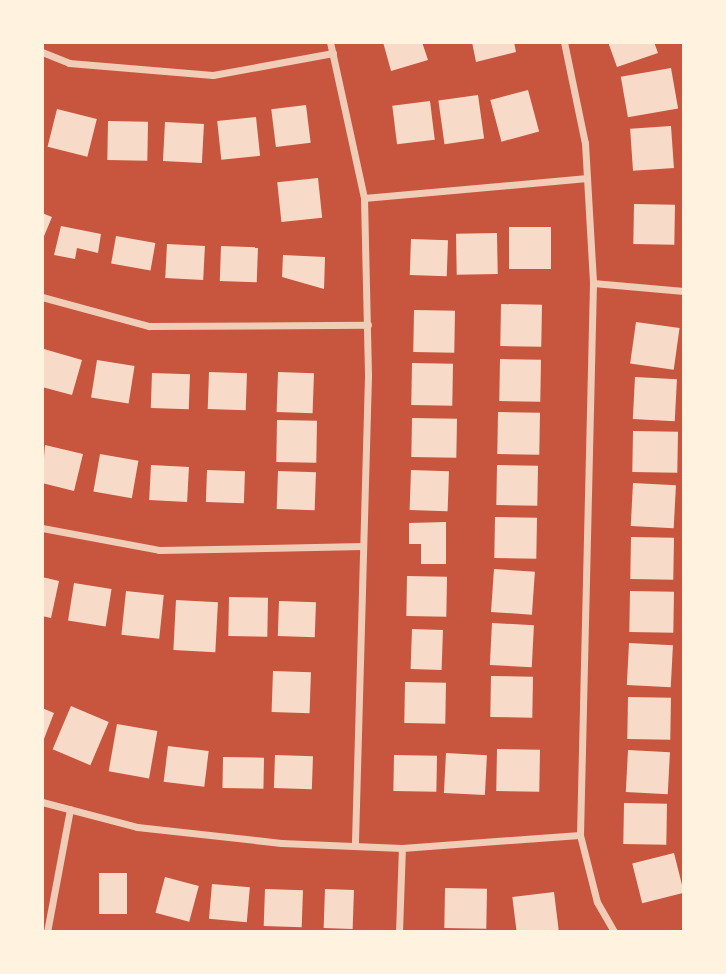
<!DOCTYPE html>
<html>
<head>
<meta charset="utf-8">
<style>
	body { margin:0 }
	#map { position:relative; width:726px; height:974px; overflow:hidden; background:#c8553d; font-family:"Open Sans",sans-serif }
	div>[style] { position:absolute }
	.building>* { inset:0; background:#f7dbc8; transform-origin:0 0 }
	.minor>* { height:7px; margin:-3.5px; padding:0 3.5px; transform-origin:3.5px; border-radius:3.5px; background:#f1ccb7 }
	span { translate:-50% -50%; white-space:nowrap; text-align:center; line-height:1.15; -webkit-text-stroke:6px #fff3e0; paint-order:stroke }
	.frame { position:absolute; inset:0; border:44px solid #fff3e0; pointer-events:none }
</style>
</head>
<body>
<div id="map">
	<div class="building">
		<i style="clip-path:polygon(383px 42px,422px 42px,428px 60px,391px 71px)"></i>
		<i style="clip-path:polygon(472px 42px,514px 42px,516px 52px,476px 62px)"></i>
		<i style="clip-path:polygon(608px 42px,654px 42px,658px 53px,617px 67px)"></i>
		<i style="left:671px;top:68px;width:41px;height:51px;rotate:80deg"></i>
		<i style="left:528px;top:90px;width:43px;height:39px;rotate:75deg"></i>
		<i style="left:478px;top:95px;width:44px;height:40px;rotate:82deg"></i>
		<i style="left:430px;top:101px;width:39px;height:38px;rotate:83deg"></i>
		<i style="left:306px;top:105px;width:38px;height:35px;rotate:83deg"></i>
		<i style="left:57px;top:109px;width:41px;height:39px;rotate:14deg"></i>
		<i style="left:256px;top:117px;width:39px;height:39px;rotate:84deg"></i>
		<i style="left:108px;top:121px;width:40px;height:39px;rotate:1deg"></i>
		<i style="left:165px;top:122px;width:39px;height:39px;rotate:3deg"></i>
		<i style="left:671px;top:126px;width:42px;height:41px;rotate:86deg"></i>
		<i style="left:318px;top:178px;width:40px;height:41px;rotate:84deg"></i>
		<i style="left:634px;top:204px;width:41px;height:40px;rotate:1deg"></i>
		<i style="clip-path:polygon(42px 213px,52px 217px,42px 241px)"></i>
		<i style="clip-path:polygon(61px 226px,101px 234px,98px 253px,77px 248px,75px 259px,54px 255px)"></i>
		<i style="left:509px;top:227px;width:42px;height:42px"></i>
		<i style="left:497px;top:233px;width:41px;height:41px;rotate:89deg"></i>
		<i style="left:116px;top:236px;width:40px;height:28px;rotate:10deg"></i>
		<i style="left:411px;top:239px;width:37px;height:36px;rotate:2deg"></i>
		<i style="left:167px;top:244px;width:38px;height:34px;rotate:3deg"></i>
		<i style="left:221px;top:246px;width:37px;height:35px;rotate:2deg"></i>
		<i style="clip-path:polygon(283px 255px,325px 257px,324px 289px,282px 277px)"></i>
		<i style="left:501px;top:304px;width:41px;height:42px;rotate:1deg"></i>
		<i style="left:414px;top:310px;width:41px;height:42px;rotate:1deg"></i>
		<i style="left:636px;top:322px;width:44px;height:42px;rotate:8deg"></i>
		<i style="clip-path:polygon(44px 349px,82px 360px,72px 395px,42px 387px)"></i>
		<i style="left:500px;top:359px;width:41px;height:42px;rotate:1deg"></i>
		<i style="left:97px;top:360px;width:38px;height:38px;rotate:9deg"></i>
		<i style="left:412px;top:363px;width:41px;height:42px;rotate:1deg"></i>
		<i style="left:209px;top:372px;width:38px;height:37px;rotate:2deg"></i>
		<i style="left:278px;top:372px;width:36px;height:40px;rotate:2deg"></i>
		<i style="left:152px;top:373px;width:38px;height:35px;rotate:2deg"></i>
		<i style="left:635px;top:377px;width:42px;height:42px;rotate:3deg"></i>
		<i style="left:498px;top:412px;width:42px;height:42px;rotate:1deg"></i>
		<i style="left:412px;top:418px;width:45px;height:39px;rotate:1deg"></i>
		<i style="left:277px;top:420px;width:40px;height:42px;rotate:1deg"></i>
		<i style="left:633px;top:431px;width:45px;height:41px;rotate:1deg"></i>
		<i style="clip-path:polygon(45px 445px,83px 454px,74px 491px,42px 483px)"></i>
		<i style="left:100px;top:454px;width:39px;height:38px;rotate:10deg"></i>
		<i style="left:151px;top:465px;width:38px;height:35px;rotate:3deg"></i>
		<i style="left:497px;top:465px;width:41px;height:40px;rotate:1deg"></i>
		<i style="left:207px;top:470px;width:38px;height:32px;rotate:2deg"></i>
		<i style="left:411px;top:470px;width:38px;height:40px;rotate:2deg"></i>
		<i style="left:278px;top:471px;width:38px;height:38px;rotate:2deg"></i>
		<i style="left:633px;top:483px;width:43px;height:43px;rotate:3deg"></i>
		<i style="left:495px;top:517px;width:42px;height:41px;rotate:1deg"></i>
		<i style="clip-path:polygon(446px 522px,446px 564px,421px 564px,421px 544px,409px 544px,409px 523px)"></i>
		<i style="left:631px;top:537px;width:43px;height:42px;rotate:1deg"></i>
		<i style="left:494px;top:569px;width:41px;height:43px;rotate:4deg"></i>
		<i style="left:407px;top:576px;width:40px;height:40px;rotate:1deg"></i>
		<i style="clip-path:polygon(42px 577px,59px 581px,51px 618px,42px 616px)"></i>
		<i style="left:74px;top:583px;width:38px;height:38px;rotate:9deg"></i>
		<i style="left:126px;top:591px;width:38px;height:44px;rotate:6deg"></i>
		<i style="left:630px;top:591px;width:44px;height:41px;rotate:1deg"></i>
		<i style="left:229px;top:597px;width:39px;height:39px;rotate:1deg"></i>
		<i style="left:176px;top:600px;width:42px;height:50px;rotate:3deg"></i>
		<i style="left:279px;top:601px;width:37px;height:35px;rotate:2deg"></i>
		<i style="left:492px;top:623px;width:42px;height:42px;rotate:3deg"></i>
		<i style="left:412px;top:629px;width:31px;height:40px;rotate:2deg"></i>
		<i style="left:629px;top:643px;width:44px;height:42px;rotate:3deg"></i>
		<i style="left:273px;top:671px;width:38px;height:41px;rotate:2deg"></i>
		<i style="left:491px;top:676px;width:42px;height:41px;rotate:1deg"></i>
		<i style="left:405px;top:682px;width:41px;height:41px;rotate:1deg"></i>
		<i style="left:628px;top:697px;width:43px;height:42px;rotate:1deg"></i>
		<i style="left:71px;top:706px;width:41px;height:47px;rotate:23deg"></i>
		<i style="clip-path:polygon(42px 708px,54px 713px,42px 744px)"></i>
		<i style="left:117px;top:724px;width:41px;height:48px;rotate:10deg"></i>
		<i style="left:168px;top:746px;width:41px;height:36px;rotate:7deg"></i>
		<i style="left:497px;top:749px;width:43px;height:42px;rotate:1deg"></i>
		<i style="left:628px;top:750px;width:42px;height:42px;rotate:3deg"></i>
		<i style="left:446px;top:753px;width:41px;height:40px;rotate:3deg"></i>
		<i style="left:275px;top:755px;width:38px;height:33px;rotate:2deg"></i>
		<i style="left:394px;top:755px;width:43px;height:36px;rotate:1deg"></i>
		<i style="left:223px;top:757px;width:41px;height:31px;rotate:1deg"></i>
		<i style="left:624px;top:803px;width:43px;height:41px;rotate:1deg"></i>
		<i style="left:674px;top:853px;width:41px;height:43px;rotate:76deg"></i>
		<i style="left:99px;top:873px;width:28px;height:41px"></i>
		<i style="left:165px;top:877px;width:35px;height:37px;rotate:15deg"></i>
		<i style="left:212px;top:884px;width:38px;height:35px;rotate:5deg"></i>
		<i style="left:445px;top:888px;width:42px;height:40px;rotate:1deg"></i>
		<i style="left:265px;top:889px;width:38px;height:37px;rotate:2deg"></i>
		<i style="left:325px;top:889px;width:29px;height:39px;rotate:2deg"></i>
		<i style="left:554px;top:892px;width:40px;height:42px;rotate:83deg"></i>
	</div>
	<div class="minor">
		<i style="left:330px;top:42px;width:160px;rotate:77.7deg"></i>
		<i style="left:364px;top:198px;width:178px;rotate:88.7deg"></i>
		<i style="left:368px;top:376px;width:468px;rotate:91.6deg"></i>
		<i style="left:564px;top:42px;width:103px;rotate:78.3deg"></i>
		<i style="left:585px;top:143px;width:140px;rotate:86.7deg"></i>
		<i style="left:593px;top:283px;width:552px;rotate:91.35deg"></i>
		<i style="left:580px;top:835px;width:69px;rotate:75.8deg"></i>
		<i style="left:597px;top:902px;width:34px;rotate:60deg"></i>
		<i style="left:42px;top:52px;width:29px;rotate:22deg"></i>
		<i style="left:69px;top:63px;width:144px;rotate:4.8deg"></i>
		<i style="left:213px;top:75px;width:122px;rotate:-10.4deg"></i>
		<i style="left:364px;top:198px;width:224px;rotate:-5.1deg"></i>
		<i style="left:593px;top:283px;width:91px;rotate:5deg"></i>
		<i style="left:42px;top:297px;width:111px;rotate:15.2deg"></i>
		<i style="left:149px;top:326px;width:219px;rotate:-0.3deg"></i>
		<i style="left:42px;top:528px;width:119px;rotate:10.6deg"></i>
		<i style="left:159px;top:550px;width:204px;rotate:-1.1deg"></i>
		<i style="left:42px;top:802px;width:98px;rotate:14.7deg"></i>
		<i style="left:137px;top:827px;width:145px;rotate:6.3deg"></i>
		<i style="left:281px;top:843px;width:121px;rotate:2.4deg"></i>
		<i style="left:402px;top:848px;width:178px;rotate:-4.2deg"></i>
		<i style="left:47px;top:932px;width:125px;rotate:-79.4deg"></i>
		<i style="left:399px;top:932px;width:84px;rotate:-88deg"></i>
	</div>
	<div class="frame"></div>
</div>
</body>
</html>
